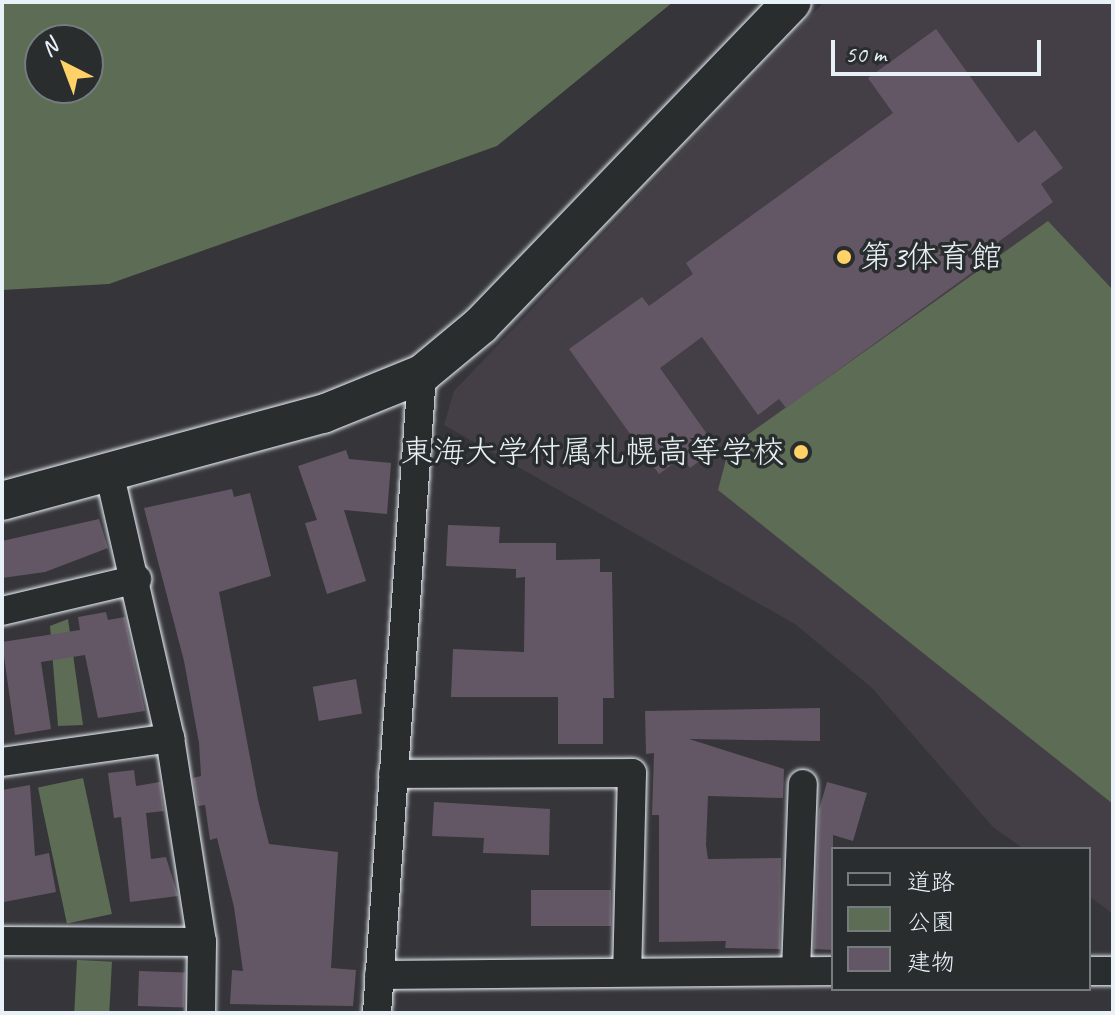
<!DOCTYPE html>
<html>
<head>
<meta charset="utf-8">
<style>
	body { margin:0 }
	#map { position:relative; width:1115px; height:1015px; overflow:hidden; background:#363539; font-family:Caveat,"Klee One",sans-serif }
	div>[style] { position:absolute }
	.built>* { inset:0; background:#443f46 }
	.green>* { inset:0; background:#5d6c54; transform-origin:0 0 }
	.building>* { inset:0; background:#645765; transform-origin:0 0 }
	.roads { filter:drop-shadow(0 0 2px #e8f1f8) drop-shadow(0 0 2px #e8f1f8) }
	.street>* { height:28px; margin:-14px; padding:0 14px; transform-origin:14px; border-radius:14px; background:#2a2d2e }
	.secondary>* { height:38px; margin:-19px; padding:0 19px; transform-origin:19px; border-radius:19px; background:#2a2d2e }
	.dots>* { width:22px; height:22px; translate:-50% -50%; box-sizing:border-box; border:4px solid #2a2d2e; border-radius:50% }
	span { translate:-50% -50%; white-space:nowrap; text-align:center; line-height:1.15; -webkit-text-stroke:7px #2a2d2e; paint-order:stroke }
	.poi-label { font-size:32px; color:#e8f1f8 }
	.left { translate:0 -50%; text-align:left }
	.right { translate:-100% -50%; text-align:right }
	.frame { position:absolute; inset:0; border:4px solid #e8f1f8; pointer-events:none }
	.legend { position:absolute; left:831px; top:847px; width:260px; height:144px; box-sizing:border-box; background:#2a2d2e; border:2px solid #767b7f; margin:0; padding:10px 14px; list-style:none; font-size:24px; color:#e8f1f8 }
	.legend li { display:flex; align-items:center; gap:16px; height:40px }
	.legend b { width:40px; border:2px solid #767b7f }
	.north { position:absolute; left:24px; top:24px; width:80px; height:80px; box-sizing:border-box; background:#2a2d2e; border:2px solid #767b7f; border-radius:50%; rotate:318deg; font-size:22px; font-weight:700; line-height:32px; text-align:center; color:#e8f1f8 }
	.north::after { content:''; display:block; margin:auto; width:28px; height:36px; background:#ffd166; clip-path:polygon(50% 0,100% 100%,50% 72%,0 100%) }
	.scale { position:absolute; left:831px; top:40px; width:210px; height:36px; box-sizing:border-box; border:4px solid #e8f1f8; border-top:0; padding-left:10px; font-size:24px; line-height:28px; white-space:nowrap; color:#e8f1f8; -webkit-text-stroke:6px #2a2d2e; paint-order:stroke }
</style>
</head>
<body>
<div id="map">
	<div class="built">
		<i style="clip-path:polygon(824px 2px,1113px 2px,1113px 914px,1089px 896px,1089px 849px,1024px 849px,993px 827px,872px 688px,795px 624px,444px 425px,454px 391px)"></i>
	</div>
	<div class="green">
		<i style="clip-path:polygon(evenodd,2px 2px,673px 2px,497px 146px,109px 284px,2px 290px,2px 2px,40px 40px,88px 40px,88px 88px,40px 88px,40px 40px)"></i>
		<i style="clip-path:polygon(1048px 221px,1113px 290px,1113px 804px,718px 490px,729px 448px)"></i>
		<i style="clip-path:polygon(68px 619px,83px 725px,58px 726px,50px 626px)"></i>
		<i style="left:83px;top:778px;width:139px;height:46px;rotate:78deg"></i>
		<i style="left:77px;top:960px;width:35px;height:53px;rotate:3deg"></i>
	</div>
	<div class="building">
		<i style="clip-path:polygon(936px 29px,1018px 143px,1035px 130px,1063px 168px,1041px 184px,1053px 202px,998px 242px,1003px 250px,786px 408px,779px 399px,758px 415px,702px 337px,660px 368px,717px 448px,690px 468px,682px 457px,659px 474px,569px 349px,642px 297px,649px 306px,693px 274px,686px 263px,893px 113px,868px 78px)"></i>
		<i style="clip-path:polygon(346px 450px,349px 459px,391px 463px,387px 514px,344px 510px,366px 581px,327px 594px,305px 523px,317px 520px,298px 466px)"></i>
		<i style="clip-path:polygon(232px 489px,234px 497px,250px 493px,271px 576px,219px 592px,258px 800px,269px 844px,338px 852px,331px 968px,356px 970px,353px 1006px,230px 1004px,232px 970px,243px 971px,234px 907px,217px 838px,210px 840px,205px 805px,198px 806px,193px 778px,201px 776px,199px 743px,184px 661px,144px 508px)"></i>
		<i style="clip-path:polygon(99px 519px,108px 548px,45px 572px,2px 578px,2px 541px)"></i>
		<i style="clip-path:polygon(448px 525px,500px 527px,499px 543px,556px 543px,556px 560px,600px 559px,600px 572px,612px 572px,614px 698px,603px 698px,603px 744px,558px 744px,558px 697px,451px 697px,453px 649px,524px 652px,525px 577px,516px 578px,516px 569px,446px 566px)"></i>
		<i style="clip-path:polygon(106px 612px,108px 620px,125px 617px,145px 711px,98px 718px,85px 655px,41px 662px,51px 729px,15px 735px,2px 642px,80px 630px,78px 617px)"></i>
		<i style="left:356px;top:679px;width:35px;height:44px;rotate:80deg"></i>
		<i style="clip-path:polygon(820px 708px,820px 741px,689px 739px,784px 769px,783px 798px,708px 796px,706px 845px,708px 859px,781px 858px,780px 949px,725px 948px,726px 941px,659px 942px,659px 815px,652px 815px,654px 753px,646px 754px,645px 711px)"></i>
		<i style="clip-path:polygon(134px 770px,136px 786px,160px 782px,164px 811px,146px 813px,151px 859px,166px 857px,178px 896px,130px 902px,121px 817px,114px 818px,108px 773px)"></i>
		<i style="clip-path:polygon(827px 782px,867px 793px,853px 841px,833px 835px,833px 950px,814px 949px,819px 810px)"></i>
		<i style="clip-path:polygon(30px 785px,35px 856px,49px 853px,56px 892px,4px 902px,2px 790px)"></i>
		<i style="clip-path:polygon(434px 802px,550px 809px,549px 855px,483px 853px,484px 838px,432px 836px)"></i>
		<i style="left:611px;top:890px;width:36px;height:80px;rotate:90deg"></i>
		<i style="left:139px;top:971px;width:46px;height:35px;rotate:2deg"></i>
	</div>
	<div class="roads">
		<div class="street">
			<i style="left:110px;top:476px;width:269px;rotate:77.1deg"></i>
			<i style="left:170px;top:738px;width:206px;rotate:81.1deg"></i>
			<i style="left:202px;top:942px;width:71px;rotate:90.8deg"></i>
			<i style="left:2px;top:611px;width:139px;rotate:-13.3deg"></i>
			<i style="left:2px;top:762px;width:170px;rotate:-8.1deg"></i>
			<i style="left:393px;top:774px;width:239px;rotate:-0.2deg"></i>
			<i style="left:632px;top:773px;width:198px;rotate:91.4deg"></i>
			<i style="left:2px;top:941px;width:200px;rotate:0.3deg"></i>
			<i style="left:796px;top:971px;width:187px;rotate:-87.9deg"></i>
			<i style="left:1089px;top:971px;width:24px"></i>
			<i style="left:379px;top:975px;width:454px;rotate:-0.5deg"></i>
			<i style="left:377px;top:1013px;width:641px;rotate:-85.97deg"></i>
		</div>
		<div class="secondary">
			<i style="left:2px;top:501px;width:333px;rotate:-15.2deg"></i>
			<i style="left:323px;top:414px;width:107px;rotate:-22deg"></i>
			<i style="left:422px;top:374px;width:77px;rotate:-39.7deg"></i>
			<i style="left:481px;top:325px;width:448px;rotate:-46.1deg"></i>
		</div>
	</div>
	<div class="dots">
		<i style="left:844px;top:257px;background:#ffd166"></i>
		<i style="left:801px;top:452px;background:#ffd166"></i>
	</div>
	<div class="poi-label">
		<span class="left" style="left:860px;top:257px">第3体育館</span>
		<span class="right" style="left:785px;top:452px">東海大学付属札幌高等学校</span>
	</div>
	<div class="frame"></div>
	<ul class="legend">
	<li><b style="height:10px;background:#2a2d2e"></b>道路</li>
	<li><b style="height:22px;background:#5d6c54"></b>公園</li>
	<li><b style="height:22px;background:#645765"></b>建物</li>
	</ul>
	<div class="north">N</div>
	<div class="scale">50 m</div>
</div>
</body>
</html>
